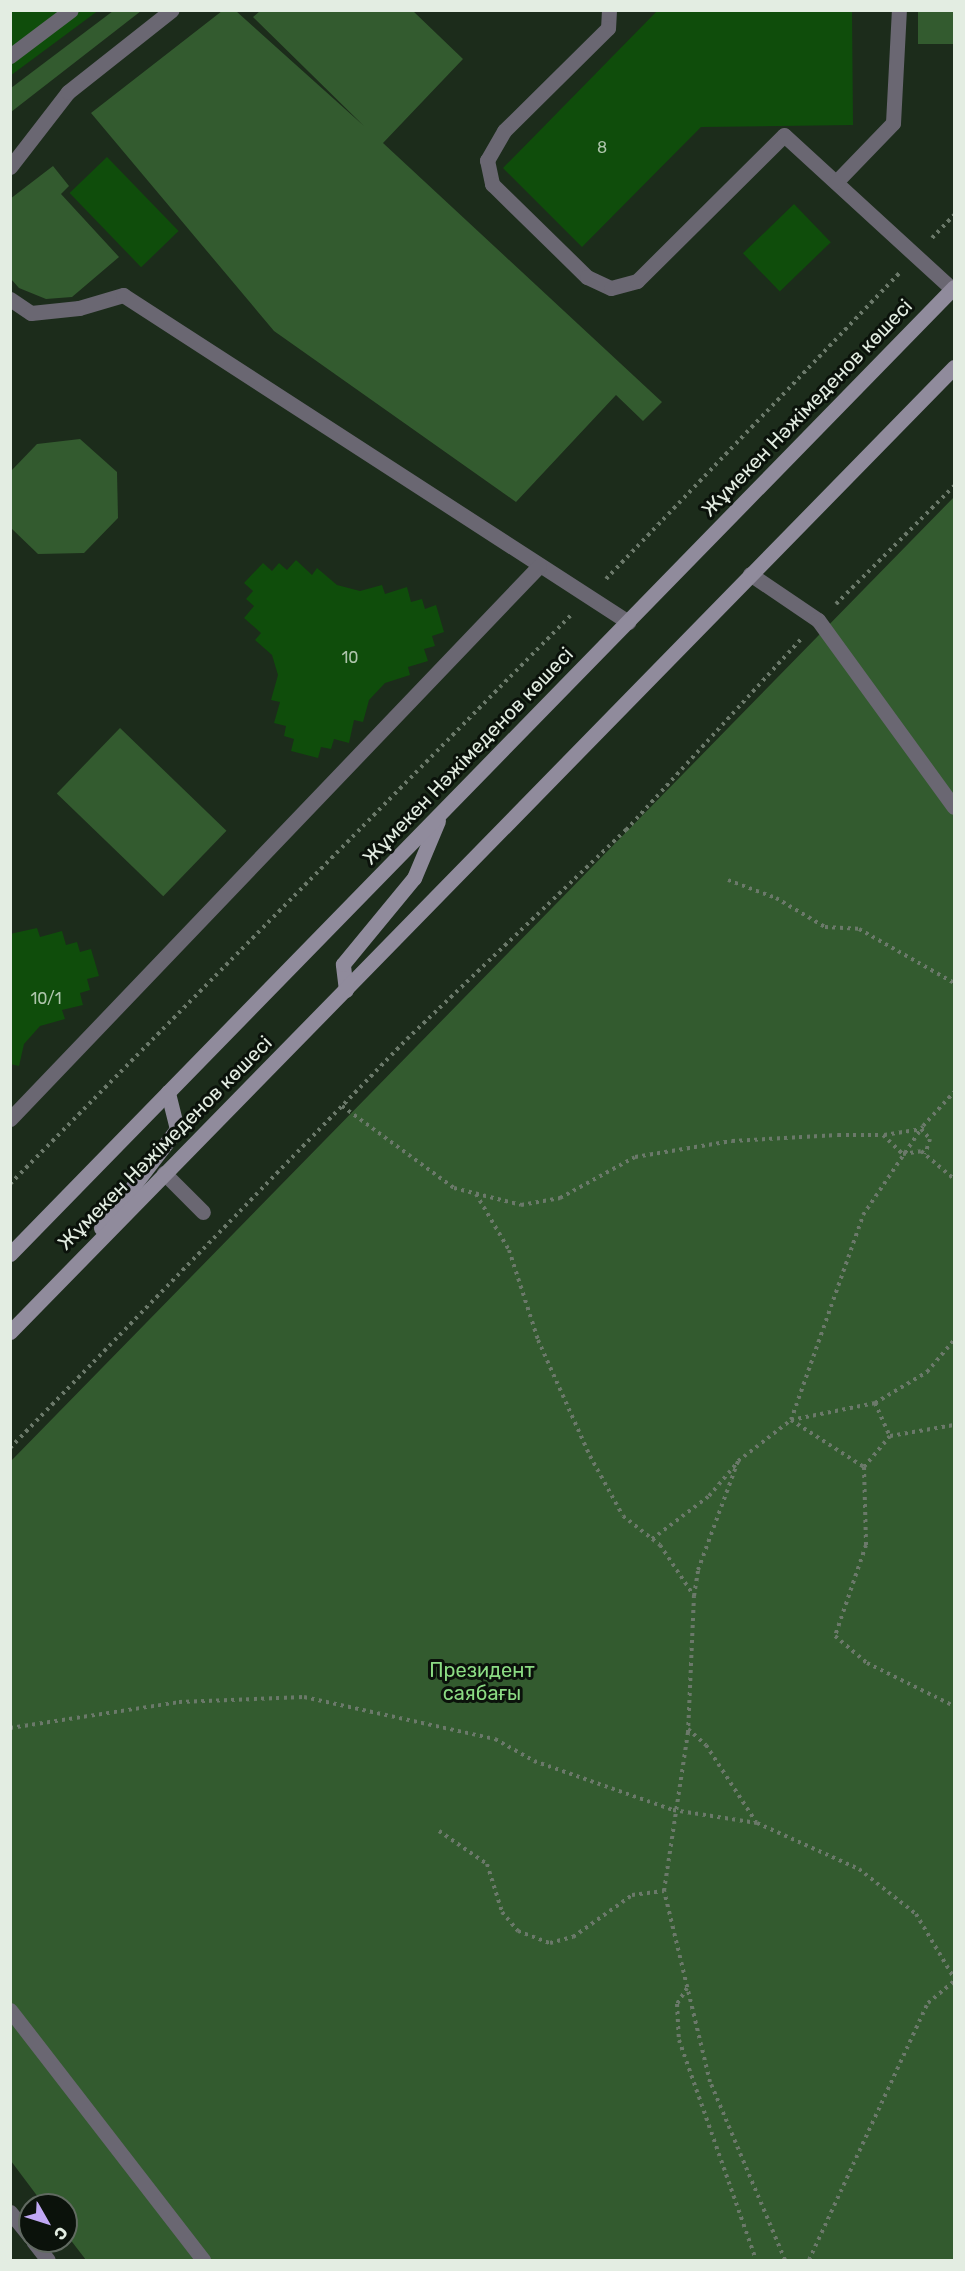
<!DOCTYPE html>
<html>
<head>
<meta charset="utf-8">
<style>
	body { margin:0 }
	#map { position:relative; width:965px; height:2271px; overflow:hidden; background:#1c2c1b; font-family:Rubik,sans-serif }
	div>[style] { position:absolute }
	.green>* { inset:0; background:#335b2f; transform-origin:0 0 }
	.building>* { inset:0; background:#0f4d0b; transform-origin:0 0 }
	.path>* { height:4px; margin-top:-2px; transform-origin:0; background:repeating-linear-gradient(90deg,#6b796a 0 3px,transparent 0 7.5px) }
	.lane>* { height:15px; margin:-7.5px; padding:0 7.5px; transform-origin:7.5px; border-radius:7.5px; background:#6a6772 }
	.secondary>* { height:15px; margin:-7.5px; padding:0 7.5px; transform-origin:7.5px; border-radius:7.5px; background:#908b9c }
	span { translate:-50% -50%; white-space:nowrap; text-align:center; line-height:1.15; -webkit-text-stroke:6px #0b120b; paint-order:stroke }
	.number-label { font-size:16px; color:#aec5ac }
	.number-label span { -webkit-text-stroke-width:0 }
	.street-label { font-size:20px; color:#e3ede2 }
	.park-label { font-size:20px; color:#8cdc84 }
	.frame { position:absolute; inset:0; border:12px solid #e3ede2; pointer-events:none }
	.north { position:absolute; left:18px; top:2193px; width:60px; height:60px; box-sizing:border-box; background:#0b120b; border:2px solid #616a61; border-radius:50%; rotate:129deg; font-size:16px; font-weight:700; line-height:24px; text-align:center; color:#e3ede2 }
	.north::after { content:''; display:block; margin:auto; width:21px; height:27px; background:#c0a8f4; clip-path:polygon(50% 0,100% 100%,50% 72%,0 100%) }
</style>
</head>
<body>
<div id="map">
	<div class="green">
		<i style="clip-path:polygon(113px 11px,141px 11px,11px 112px,11px 88px)"></i>
		<i style="clip-path:polygon(236px 11px,364px 126px,253px 17px,260px 11px,413px 11px,463px 59px,383px 143px,662px 402px,643px 421px,616px 395px,516px 502px,274px 331px,91px 113px,222px 11px)"></i>
		<i style="left:918px;top:11px;width:36px;height:33px"></i>
		<i style="clip-path:polygon(53px 166px,69px 186px,61px 194px,119px 257px,72px 297px,46px 299px,19px 288px,11px 279px,10px 199px)"></i>
		<i style="clip-path:polygon(80px 439px,117px 472px,118px 518px,84px 553px,38px 554px,11px 528px,11px 471px,37px 444px)"></i>
		<i style="clip-path:polygon(954px 497px,954px 2260px,86px 2260px,66px 2234px,66px 2205px,44px 2205px,11px 2161px,11px 1461px)"></i>
		<i style="left:120px;top:728px;width:148px;height:91px;rotate:44deg"></i>
	</div>
	<div class="building">
		<i style="clip-path:polygon(10px 10px,99px 10px,10px 76px)"></i>
		<i style="clip-path:polygon(658px 10px,852px 10px,853px 125px,701px 127px,582px 247px,503px 168px)"></i>
		<i style="left:107px;top:157px;width:103px;height:52px;rotate:46deg"></i>
		<i style="left:794px;top:204px;width:53px;height:71px;rotate:46deg"></i>
		<i style="clip-path:polygon(296px 560px,312px 575px,317px 568px,337px 585px,360px 591px,382px 585px,385px 594px,407px 587px,411px 602px,422px 599px,425px 609px,436px 605px,444px 632px,432px 636px,435px 646px,424px 649px,428px 661px,408px 667px,410px 675px,385px 683px,369px 700px,363px 722px,354px 720px,349px 743px,334px 739px,331px 749px,321px 747px,318px 758px,291px 751px,294px 739px,284px 736px,286px 726px,274px 723px,280px 702px,271px 700px,278px 675px,272px 655px,255px 640px,261px 633px,244px 618px,254px 606px,246px 599px,253px 591px,244px 583px,263px 563px,272px 571px,279px 563px,287px 570px)"></i>
		<i style="clip-path:polygon(37px 928px,40px 937px,62px 931px,66px 945px,77px 942px,80px 952px,91px 949px,99px 976px,87px 979px,90px 990px,80px 993px,83px 1005px,62px 1010px,65px 1019px,40px 1026px,24px 1044px,19px 1066px,10px 1064px,10px 934px)"></i>
	</div>
	<div class="path">
		<i style="left:932px;top:238px;width:32px;rotate:-46deg"></i>
		<i style="left:606px;top:579px;width:425px;rotate:-46.2deg"></i>
		<i style="left:836px;top:604px;width:167px;rotate:-45deg"></i>
		<i style="left:728px;top:880px;width:51px;rotate:20.6deg"></i>
		<i style="left:776px;top:898px;width:57px;rotate:30.6deg"></i>
		<i style="left:825px;top:927px;width:34px;rotate:3deg"></i>
		<i style="left:859px;top:929px;width:109px;rotate:29.6deg"></i>
		<i style="left:342px;top:1106px;width:139px;rotate:36.2deg"></i>
		<i style="left:454px;top:1188px;width:69px;rotate:14.2deg"></i>
		<i style="left:521px;top:1205px;width:40px;rotate:-10deg"></i>
		<i style="left:560px;top:1198px;width:85px;rotate:-28.7deg"></i>
		<i style="left:635px;top:1157px;width:98px;rotate:-9.4deg"></i>
		<i style="left:732px;top:1141px;width:106px;rotate:-3.2deg"></i>
		<i style="left:838px;top:1135px;width:45px"></i>
		<i style="left:883px;top:1135px;width:28px;rotate:44deg"></i>
		<i style="left:903px;top:1154px;width:18px;rotate:-9deg"></i>
		<i style="left:921px;top:1151px;width:43px;rotate:40.3deg"></i>
		<i style="left:884px;top:1135px;width:37px;rotate:-9deg"></i>
		<i style="left:921px;top:1129px;width:13px;rotate:48deg"></i>
		<i style="left:930px;top:1139px;width:16px;rotate:108deg"></i>
		<i style="left:10px;top:1184px;width:800px;rotate:-45.4deg"></i>
		<i style="left:476px;top:1194px;width:65px;rotate:59.5deg"></i>
		<i style="left:509px;top:1250px;width:95px;rotate:72.1deg"></i>
		<i style="left:538px;top:1340px;width:127px;rotate:65.9deg"></i>
		<i style="left:590px;top:1456px;width:68px;rotate:61.2deg"></i>
		<i style="left:623px;top:1516px;width:47px;rotate:38.1deg"></i>
		<i style="left:660px;top:1545px;width:61px;rotate:56.3deg"></i>
		<i style="left:875px;top:1403px;width:36px;rotate:66deg"></i>
		<i style="left:791px;top:1420px;width:87px;rotate:32.8deg"></i>
		<i style="left:864px;top:1467px;width:78px;rotate:88.5deg"></i>
		<i style="left:866px;top:1545px;width:96px;rotate:108.8deg"></i>
		<i style="left:835px;top:1636px;width:42px;rotate:40.2deg"></i>
		<i style="left:867px;top:1663px;width:97px;rotate:26.3deg"></i>
		<i style="left:791px;top:1420px;width:86px;rotate:-11.4deg"></i>
		<i style="left:875px;top:1403px;width:61px;rotate:-30.8deg"></i>
		<i style="left:927px;top:1372px;width:42px;rotate:-49.8deg"></i>
		<i style="left:10px;top:1448px;width:570px;rotate:-45.85deg"></i>
		<i style="left:407px;top:1039px;width:303px;rotate:-43.7deg"></i>
		<i style="left:626px;top:830px;width:259px;rotate:-47.5deg"></i>
		<i style="left:864px;top:1467px;width:40px;rotate:-50deg"></i>
		<i style="left:890px;top:1436px;width:65px;rotate:-9.8deg"></i>
		<i style="left:652px;top:1539px;width:71px;rotate:-37deg"></i>
		<i style="left:709px;top:1496px;width:42px;rotate:-49.8deg"></i>
		<i style="left:10px;top:1728px;width:171px;rotate:-8.7deg"></i>
		<i style="left:179px;top:1702px;width:125px;rotate:-2.3deg"></i>
		<i style="left:304px;top:1697px;width:196px;rotate:12.4deg"></i>
		<i style="left:495px;top:1739px;width:45px;rotate:29.4deg"></i>
		<i style="left:534px;top:1761px;width:147px;rotate:19.4deg"></i>
		<i style="left:673px;top:1810px;width:85px;rotate:8.8deg"></i>
		<i style="left:757px;top:1823px;width:112px;rotate:24.3deg"></i>
		<i style="left:859px;top:1869px;width:73px;rotate:38.3deg"></i>
		<i style="left:916px;top:1914px;width:74px;rotate:59.3deg"></i>
		<i style="left:688px;top:1729px;width:24px;rotate:42deg"></i>
		<i style="left:706px;top:1745px;width:92px;rotate:57deg"></i>
		<i style="left:439px;top:1831px;width:58px;rotate:34.5deg"></i>
		<i style="left:487px;top:1864px;width:50px;rotate:72.6deg"></i>
		<i style="left:502px;top:1912px;width:25px;rotate:50deg"></i>
		<i style="left:518px;top:1931px;width:34px;rotate:21deg"></i>
		<i style="left:550px;top:1943px;width:24px;rotate:-15deg"></i>
		<i style="left:573px;top:1937px;width:72px;rotate:-35.4deg"></i>
		<i style="left:632px;top:1895px;width:32px;rotate:-7deg"></i>
		<i style="left:687px;top:1988px;width:19px;rotate:122deg"></i>
		<i style="left:677px;top:2004px;width:36px;rotate:87deg"></i>
		<i style="left:679px;top:2040px;width:233px;rotate:70.7deg"></i>
		<i style="left:785px;top:2260px;width:193px;rotate:-112.8deg"></i>
		<i style="left:710px;top:2082px;width:196px;rotate:-103.5deg"></i>
		<i style="left:664px;top:1891px;width:160px;rotate:-81.4deg"></i>
		<i style="left:688px;top:1733px;width:137px;rotate:-87.5deg"></i>
		<i style="left:694px;top:1596px;width:26px;rotate:-81deg"></i>
		<i style="left:698px;top:1570px;width:116px;rotate:-69.8deg"></i>
		<i style="left:738px;top:1461px;width:67px;rotate:-37.7deg"></i>
		<i style="left:791px;top:1420px;width:217px;rotate:-70.6deg"></i>
		<i style="left:863px;top:1215px;width:107px;rotate:-56deg"></i>
		<i style="left:923px;top:1126px;width:46px;rotate:-47.6deg"></i>
		<i style="left:809px;top:2260px;width:283px;rotate:-65.2deg"></i>
		<i style="left:928px;top:2003px;width:34px;rotate:-40deg"></i>
	</div>
	<div class="lane">
		<i style="left:609px;top:10px;width:18px;rotate:93deg"></i>
		<i style="left:608px;top:28px;width:146px;rotate:135.3deg"></i>
		<i style="left:504px;top:131px;width:34px;rotate:120deg"></i>
		<i style="left:487px;top:160px;width:25px;rotate:78deg"></i>
		<i style="left:492px;top:184px;width:133px;rotate:44.4deg"></i>
		<i style="left:587px;top:277px;width:26px;rotate:25deg"></i>
		<i style="left:611px;top:288px;width:27px;rotate:-15deg"></i>
		<i style="left:637px;top:281px;width:207px;rotate:-44.8deg"></i>
		<i style="left:784px;top:135px;width:228px;rotate:42.5deg"></i>
		<i style="left:10px;top:56px;width:76px;rotate:-37deg"></i>
		<i style="left:10px;top:167px;width:95px;rotate:-52.3deg"></i>
		<i style="left:68px;top:92px;width:132px;rotate:-38.3deg"></i>
		<i style="left:836px;top:182px;width:82px;rotate:-46deg"></i>
		<i style="left:893px;top:123px;width:113px;rotate:-87deg"></i>
		<i style="left:10px;top:299px;width:25px;rotate:34deg"></i>
		<i style="left:31px;top:313px;width:48px;rotate:-5.9deg"></i>
		<i style="left:79px;top:308px;width:46px;rotate:-16.5deg"></i>
		<i style="left:123px;top:295px;width:602px;rotate:32.92deg"></i>
		<i style="left:750px;top:574px;width:82px;rotate:34.1deg"></i>
		<i style="left:818px;top:620px;width:231px;rotate:54deg"></i>
		<i style="left:10px;top:1119px;width:765px;rotate:-46.27deg"></i>
		<i style="left:164px;top:1173px;width:55px;rotate:45deg"></i>
		<i style="left:10px;top:2010px;width:316px;rotate:52.3deg"></i>
		<i style="left:10px;top:2212px;width:32px;rotate:51deg"></i>
		<i style="left:33px;top:2241px;width:24px;rotate:52deg"></i>
	</div>
	<div class="secondary">
		<i style="left:346px;top:990px;width:26px;rotate:-97deg"></i>
		<i style="left:343px;top:964px;width:112px;rotate:-50.5deg"></i>
		<i style="left:414px;top:878px;width:62px;rotate:-67.2deg"></i>
		<i style="left:101px;top:1228px;width:125px;rotate:-52.5deg"></i>
		<i style="left:177px;top:1129px;width:38px;rotate:-104deg"></i>
		<i style="left:10px;top:1254px;width:1351px;rotate:-45.69deg"></i>
		<i style="left:10px;top:1332px;width:1350px;rotate:-45.63deg"></i>
	</div>
	<div class="number-label">
		<span style="left:602px;top:148px">8</span>
		<span style="left:350px;top:658px">10</span>
		<span style="left:46px;top:999px">10/1</span>
	</div>
	<div class="street-label">
		<span style="left:807px;top:408px;rotate:-46deg">Жұмекен Нәжімеденов көшесі</span>
		<span style="left:468px;top:756px;rotate:-46deg">Жұмекен Нәжімеденов көшесі</span>
		<span style="left:165px;top:1143px;rotate:-45deg">Жұмекен Нәжімеденов көшесі</span>
	</div>
	<div class="park-label">
		<span style="left:482px;top:1682px">Президент<br>саябағы</span>
	</div>
	<div class="frame"></div>
	<div class="north">С</div>
</div>
</body>
</html>
